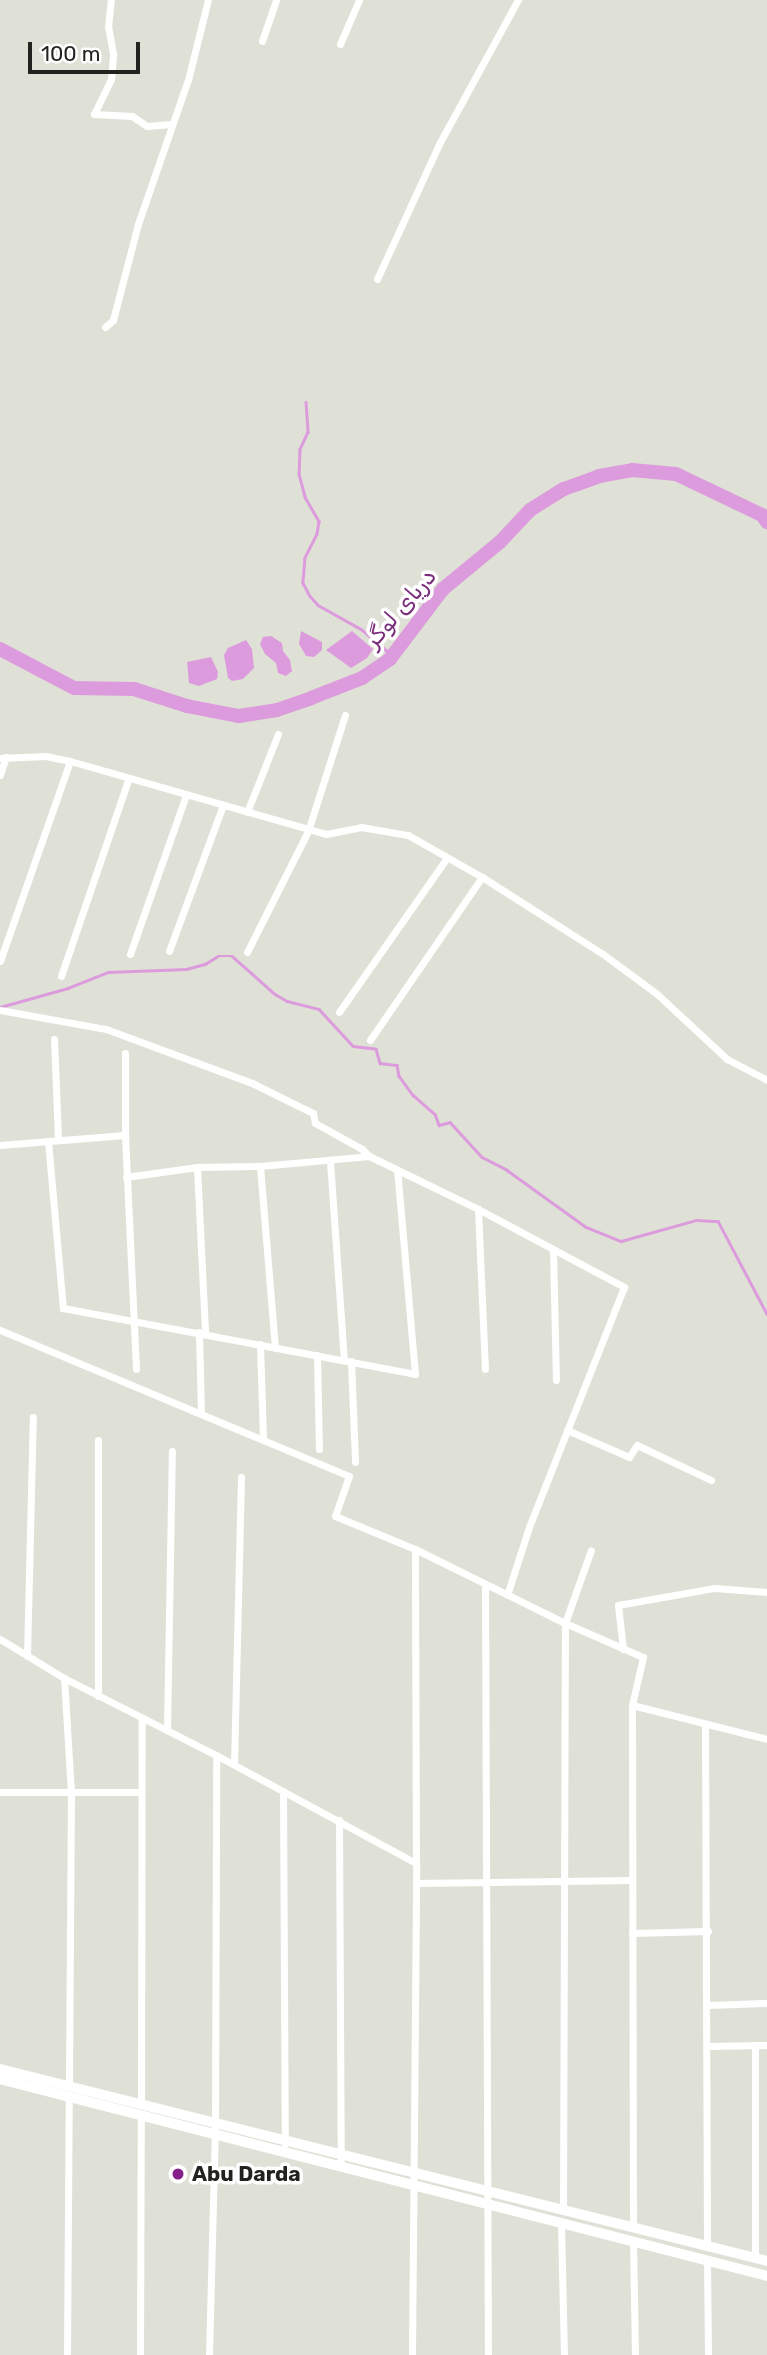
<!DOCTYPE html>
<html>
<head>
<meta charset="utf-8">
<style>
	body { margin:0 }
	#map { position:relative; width:767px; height:2355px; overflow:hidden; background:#e0e1d6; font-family:Rubik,Cairo,sans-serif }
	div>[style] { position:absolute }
	.water>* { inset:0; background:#dc9bdd }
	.stream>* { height:2.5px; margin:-1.25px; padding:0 1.25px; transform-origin:1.25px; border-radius:1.25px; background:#dc9bdd }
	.river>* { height:14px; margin:-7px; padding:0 7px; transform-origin:7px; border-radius:7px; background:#dc9bdd }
	.minor>* { height:7px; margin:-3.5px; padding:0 3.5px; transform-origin:3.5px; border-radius:3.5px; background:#fff }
	.tertiary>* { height:10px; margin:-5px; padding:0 5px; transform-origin:5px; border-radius:5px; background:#fff }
	.dots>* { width:19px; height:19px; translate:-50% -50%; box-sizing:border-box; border:4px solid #fff; border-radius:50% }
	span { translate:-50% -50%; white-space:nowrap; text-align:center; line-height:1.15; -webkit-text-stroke:7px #fff; paint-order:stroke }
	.poi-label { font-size:21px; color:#22221e; font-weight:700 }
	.left { translate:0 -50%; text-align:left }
	.water-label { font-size:23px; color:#7a2e7c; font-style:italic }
	.scale { position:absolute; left:28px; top:42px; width:112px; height:32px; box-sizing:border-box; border:4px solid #22221e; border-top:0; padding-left:9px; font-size:21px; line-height:24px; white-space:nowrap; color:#22221e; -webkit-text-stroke:5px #fff; paint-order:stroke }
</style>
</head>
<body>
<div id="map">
	<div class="water">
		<i style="clip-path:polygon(301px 631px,322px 642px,322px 650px,314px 657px,306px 656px,299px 644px)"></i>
		<i style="clip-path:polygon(352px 631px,373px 649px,367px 658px,351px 668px,326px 650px)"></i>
		<i style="clip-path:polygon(271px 636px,282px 643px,283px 651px,290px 660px,292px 671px,286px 676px,278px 673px,276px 663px,265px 654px,260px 644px,263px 637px)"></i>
		<i style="clip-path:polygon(246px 640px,252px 649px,254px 668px,243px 679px,232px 681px,228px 678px,224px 655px,228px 648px)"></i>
		<i style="clip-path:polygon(211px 657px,218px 672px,217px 679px,199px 686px,189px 683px,187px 662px)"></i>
	</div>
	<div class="stream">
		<i style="left:306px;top:402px;width:30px;rotate:86deg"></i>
		<i style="left:308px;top:432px;width:19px;rotate:115deg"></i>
		<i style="left:300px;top:449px;width:25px;rotate:92deg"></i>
		<i style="left:299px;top:474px;width:24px;rotate:75deg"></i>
		<i style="left:305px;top:497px;width:28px;rotate:60deg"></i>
		<i style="left:319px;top:521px;width:13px;rotate:99deg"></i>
		<i style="left:317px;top:534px;width:27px;rotate:117deg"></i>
		<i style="left:305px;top:558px;width:25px;rotate:95deg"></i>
		<i style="left:303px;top:583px;width:15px;rotate:62deg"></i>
		<i style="left:310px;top:596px;width:12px;rotate:48deg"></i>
		<i style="left:318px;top:605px;width:49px;rotate:29.2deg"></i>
		<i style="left:361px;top:629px;width:33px;rotate:40deg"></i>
		<i style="left:386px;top:650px;width:10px;rotate:66deg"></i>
		<i style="left:0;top:1007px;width:71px;rotate:-15.6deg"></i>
		<i style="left:68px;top:988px;width:43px;rotate:-21.8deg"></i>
		<i style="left:108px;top:972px;width:78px;rotate:-2.2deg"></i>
		<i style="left:186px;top:969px;width:20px;rotate:-15deg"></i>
		<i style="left:205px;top:964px;width:15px;rotate:-32deg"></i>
		<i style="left:218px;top:956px;width:14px"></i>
		<i style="left:232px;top:956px;width:57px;rotate:41.5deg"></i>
		<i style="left:275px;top:994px;width:14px;rotate:30deg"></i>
		<i style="left:287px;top:1001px;width:33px;rotate:14deg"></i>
		<i style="left:319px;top:1009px;width:50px;rotate:47.4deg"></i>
		<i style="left:353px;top:1046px;width:23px;rotate:7deg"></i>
		<i style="left:376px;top:1049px;width:15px;rotate:74deg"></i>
		<i style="left:380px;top:1063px;width:17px;rotate:7deg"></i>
		<i style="left:397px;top:1065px;width:11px;rotate:80deg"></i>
		<i style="left:399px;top:1076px;width:24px;rotate:54deg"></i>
		<i style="left:413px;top:1095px;width:29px;rotate:41deg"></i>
		<i style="left:435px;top:1114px;width:12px;rotate:70deg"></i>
		<i style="left:439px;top:1125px;width:11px;rotate:-15deg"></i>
		<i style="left:450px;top:1122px;width:47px;rotate:47.6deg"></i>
		<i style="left:482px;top:1157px;width:28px;rotate:27deg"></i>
		<i style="left:507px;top:1170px;width:97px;rotate:35.8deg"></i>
		<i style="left:586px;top:1227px;width:38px;rotate:22deg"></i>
		<i style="left:621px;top:1241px;width:78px;rotate:-15.6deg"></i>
		<i style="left:696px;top:1220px;width:22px;rotate:3deg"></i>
		<i style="left:718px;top:1221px;width:105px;rotate:62.2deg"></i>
	</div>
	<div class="river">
		<i style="left:0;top:649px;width:84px;rotate:27.8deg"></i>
		<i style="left:74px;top:688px;width:60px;rotate:1deg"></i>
		<i style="left:134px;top:689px;width:56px;rotate:17.8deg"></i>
		<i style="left:187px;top:706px;width:53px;rotate:10.9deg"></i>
		<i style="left:239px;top:716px;width:38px;rotate:-9deg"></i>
		<i style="left:277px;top:710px;width:36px;rotate:-19deg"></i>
		<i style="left:311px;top:698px;width:55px;rotate:-21.4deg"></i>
		<i style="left:362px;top:678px;width:34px;rotate:-34deg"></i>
		<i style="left:390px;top:659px;width:88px;rotate:-52.9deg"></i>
		<i style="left:443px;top:589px;width:74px;rotate:-39.5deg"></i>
		<i style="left:500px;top:542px;width:44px;rotate:-46.8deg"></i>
		<i style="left:530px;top:510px;width:40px;rotate:-32deg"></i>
		<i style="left:564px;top:489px;width:37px;rotate:-20deg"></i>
		<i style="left:599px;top:476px;width:34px;rotate:-10deg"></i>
		<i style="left:632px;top:470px;width:44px;rotate:5.2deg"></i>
		<i style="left:676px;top:474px;width:95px;rotate:25.5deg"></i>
		<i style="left:762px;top:515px;width:9px;rotate:54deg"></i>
	</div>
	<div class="minor">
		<i style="left:262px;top:41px;width:43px;rotate:-71.1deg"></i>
		<i style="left:340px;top:44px;width:48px;rotate:-66.6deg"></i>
		<i style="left:94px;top:114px;width:39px;rotate:-64deg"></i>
		<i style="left:111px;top:79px;width:25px;rotate:-85deg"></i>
		<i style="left:113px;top:54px;width:27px;rotate:-100deg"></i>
		<i style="left:108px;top:27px;width:27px;rotate:-84deg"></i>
		<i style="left:94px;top:114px;width:38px;rotate:3deg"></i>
		<i style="left:132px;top:116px;width:18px;rotate:34deg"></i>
		<i style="left:147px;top:126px;width:24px;rotate:-5deg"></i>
		<i style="left:377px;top:279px;width:149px;rotate:-65.3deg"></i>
		<i style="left:439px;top:144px;width:164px;rotate:-61.3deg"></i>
		<i style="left:105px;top:327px;width:11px;rotate:-41deg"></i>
		<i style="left:113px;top:320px;width:99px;rotate:-75.4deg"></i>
		<i style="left:138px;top:224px;width:152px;rotate:-70.9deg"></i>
		<i style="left:188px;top:80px;width:82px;rotate:-76deg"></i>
		<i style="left:0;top:758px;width:46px;rotate:-2.5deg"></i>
		<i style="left:46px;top:756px;width:25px;rotate:12deg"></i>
		<i style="left:70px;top:761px;width:266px;rotate:15.9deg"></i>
		<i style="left:326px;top:834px;width:36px;rotate:-11deg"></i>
		<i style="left:361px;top:827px;width:48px;rotate:9.7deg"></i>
		<i style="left:408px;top:835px;width:85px;rotate:29.6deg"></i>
		<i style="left:482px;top:877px;width:143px;rotate:32.5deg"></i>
		<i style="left:603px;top:954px;width:67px;rotate:36.5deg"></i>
		<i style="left:657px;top:994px;width:96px;rotate:42.9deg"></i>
		<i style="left:727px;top:1059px;width:45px;rotate:27.7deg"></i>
		<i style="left:0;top:775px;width:19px;rotate:-72deg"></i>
		<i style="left:247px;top:812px;width:84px;rotate:-68.3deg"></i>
		<i style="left:169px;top:951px;width:156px;rotate:-69.7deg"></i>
		<i style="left:247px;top:952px;width:136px;rotate:-63.2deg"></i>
		<i style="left:308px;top:831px;width:122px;rotate:-72.3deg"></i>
		<i style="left:130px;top:954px;width:169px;rotate:-70.6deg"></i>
		<i style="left:0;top:961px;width:212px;rotate:-70.7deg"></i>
		<i style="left:61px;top:976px;width:207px;rotate:-71.1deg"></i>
		<i style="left:0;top:1010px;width:108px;rotate:10.2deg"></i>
		<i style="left:106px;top:1029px;width:156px;rotate:20.3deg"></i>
		<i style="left:252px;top:1083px;width:68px;rotate:26.2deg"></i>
		<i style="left:313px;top:1113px;width:10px;rotate:79deg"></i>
		<i style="left:315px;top:1123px;width:54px;rotate:29deg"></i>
		<i style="left:362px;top:1149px;width:10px;rotate:45deg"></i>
		<i style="left:369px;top:1156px;width:121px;rotate:25.9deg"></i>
		<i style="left:478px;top:1209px;width:166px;rotate:28.1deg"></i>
		<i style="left:624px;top:1287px;width:258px;rotate:111.6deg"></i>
		<i style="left:529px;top:1527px;width:71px;rotate:107.9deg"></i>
		<i style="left:339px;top:1012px;width:187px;rotate:-55deg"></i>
		<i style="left:54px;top:1039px;width:101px;rotate:87.7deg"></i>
		<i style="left:370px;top:1040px;width:198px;rotate:-55.5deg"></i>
		<i style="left:125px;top:1053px;width:82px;rotate:90deg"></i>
		<i style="left:48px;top:1141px;width:168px;rotate:84.9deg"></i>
		<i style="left:63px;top:1308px;width:358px;rotate:10.6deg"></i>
		<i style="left:415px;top:1374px;width:205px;rotate:-95deg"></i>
		<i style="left:0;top:1145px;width:125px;rotate:-4.6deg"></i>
		<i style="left:125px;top:1135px;width:234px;rotate:87.3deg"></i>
		<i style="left:330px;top:1161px;width:199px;rotate:86deg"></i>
		<i style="left:260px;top:1166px;width:182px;rotate:85.3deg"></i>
		<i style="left:197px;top:1167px;width:166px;rotate:87.2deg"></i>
		<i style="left:126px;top:1177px;width:72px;rotate:-8deg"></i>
		<i style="left:197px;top:1167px;width:63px;rotate:-0.9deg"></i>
		<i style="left:260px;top:1166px;width:109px;rotate:-5.2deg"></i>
		<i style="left:478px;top:1209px;width:160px;rotate:87.5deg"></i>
		<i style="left:553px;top:1250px;width:130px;rotate:88.7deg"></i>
		<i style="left:0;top:1330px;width:378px;rotate:22.7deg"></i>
		<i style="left:349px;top:1476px;width:42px;rotate:109.3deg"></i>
		<i style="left:335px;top:1516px;width:87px;rotate:22.4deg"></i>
		<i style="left:415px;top:1549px;width:167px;rotate:26.3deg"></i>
		<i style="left:565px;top:1623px;width:85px;rotate:23.6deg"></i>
		<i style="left:643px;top:1657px;width:49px;rotate:102.9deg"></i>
		<i style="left:632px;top:1705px;width:139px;rotate:14.1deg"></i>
		<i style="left:199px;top:1332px;width:81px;rotate:88.6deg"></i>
		<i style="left:260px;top:1344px;width:96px;rotate:88.2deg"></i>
		<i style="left:317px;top:1355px;width:94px;rotate:88.8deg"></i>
		<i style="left:351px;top:1361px;width:101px;rotate:87.7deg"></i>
		<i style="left:567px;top:1430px;width:68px;rotate:23.5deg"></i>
		<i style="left:629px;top:1457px;width:14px;rotate:-56deg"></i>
		<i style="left:637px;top:1445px;width:82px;rotate:25.3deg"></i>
		<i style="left:98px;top:1440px;width:256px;rotate:90deg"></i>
		<i style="left:485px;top:1585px;width:770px;rotate:89.78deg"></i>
		<i style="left:0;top:1639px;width:75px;rotate:31.4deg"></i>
		<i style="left:64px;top:1678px;width:170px;rotate:26.9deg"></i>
		<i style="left:216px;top:1755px;width:227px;rotate:28.4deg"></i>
		<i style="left:623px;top:1649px;width:44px;rotate:-96.5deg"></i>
		<i style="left:618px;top:1605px;width:97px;rotate:-10deg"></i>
		<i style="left:714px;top:1588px;width:53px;rotate:4.3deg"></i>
		<i style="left:27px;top:1656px;width:239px;rotate:-88.6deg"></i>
		<i style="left:64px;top:1678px;width:114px;rotate:86.5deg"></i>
		<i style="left:71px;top:1792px;width:295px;rotate:90.4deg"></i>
		<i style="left:632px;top:1705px;width:523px;rotate:89.89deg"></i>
		<i style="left:705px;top:1724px;width:523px;rotate:89.78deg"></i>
		<i style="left:167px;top:1730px;width:279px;rotate:-89deg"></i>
		<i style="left:234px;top:1764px;width:287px;rotate:-88.6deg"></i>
		<i style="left:283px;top:1791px;width:353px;rotate:89.7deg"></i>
		<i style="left:0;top:1792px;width:140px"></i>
		<i style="left:339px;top:1820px;width:347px;rotate:89.7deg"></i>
		<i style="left:416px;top:1883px;width:216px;rotate:-0.8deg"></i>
		<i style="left:632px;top:1933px;width:76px;rotate:-1.5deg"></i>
		<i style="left:709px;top:2005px;width:58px;rotate:-2deg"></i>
		<i style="left:709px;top:2046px;width:58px;rotate:-1deg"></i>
		<i style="left:141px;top:2105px;width:387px;rotate:-89.9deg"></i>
		<i style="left:563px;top:2211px;width:588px;rotate:-89.81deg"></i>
		<i style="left:565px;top:1623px;width:77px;rotate:-70.4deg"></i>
		<i style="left:561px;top:2224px;width:131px;rotate:88.7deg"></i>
		<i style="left:633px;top:2241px;width:114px;rotate:89deg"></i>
		<i style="left:755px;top:2258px;width:213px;rotate:-90deg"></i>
		<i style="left:707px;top:2259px;width:96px;rotate:89.4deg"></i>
		<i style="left:67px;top:2355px;width:258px;rotate:-89.6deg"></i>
		<i style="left:140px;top:2355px;width:238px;rotate:-89.8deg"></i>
		<i style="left:209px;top:2355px;width:231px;rotate:-88.5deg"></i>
		<i style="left:215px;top:2124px;width:369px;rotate:-89.8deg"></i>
		<i style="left:412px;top:2355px;width:492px;rotate:-89.5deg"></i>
		<i style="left:416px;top:1863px;width:314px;rotate:-90.2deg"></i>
	</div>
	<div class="tertiary">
		<i style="left:0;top:2069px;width:791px;rotate:14.05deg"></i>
		<i style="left:0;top:2079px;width:792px;rotate:14.4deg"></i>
	</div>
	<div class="dots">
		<i style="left:178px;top:2174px;background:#86218a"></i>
	</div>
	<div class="poi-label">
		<span class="left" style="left:192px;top:2174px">Abu Darda</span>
	</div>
	<div class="water-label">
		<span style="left:400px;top:608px;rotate:-49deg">دریای لوگر</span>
	</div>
	<div class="scale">100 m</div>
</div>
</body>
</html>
